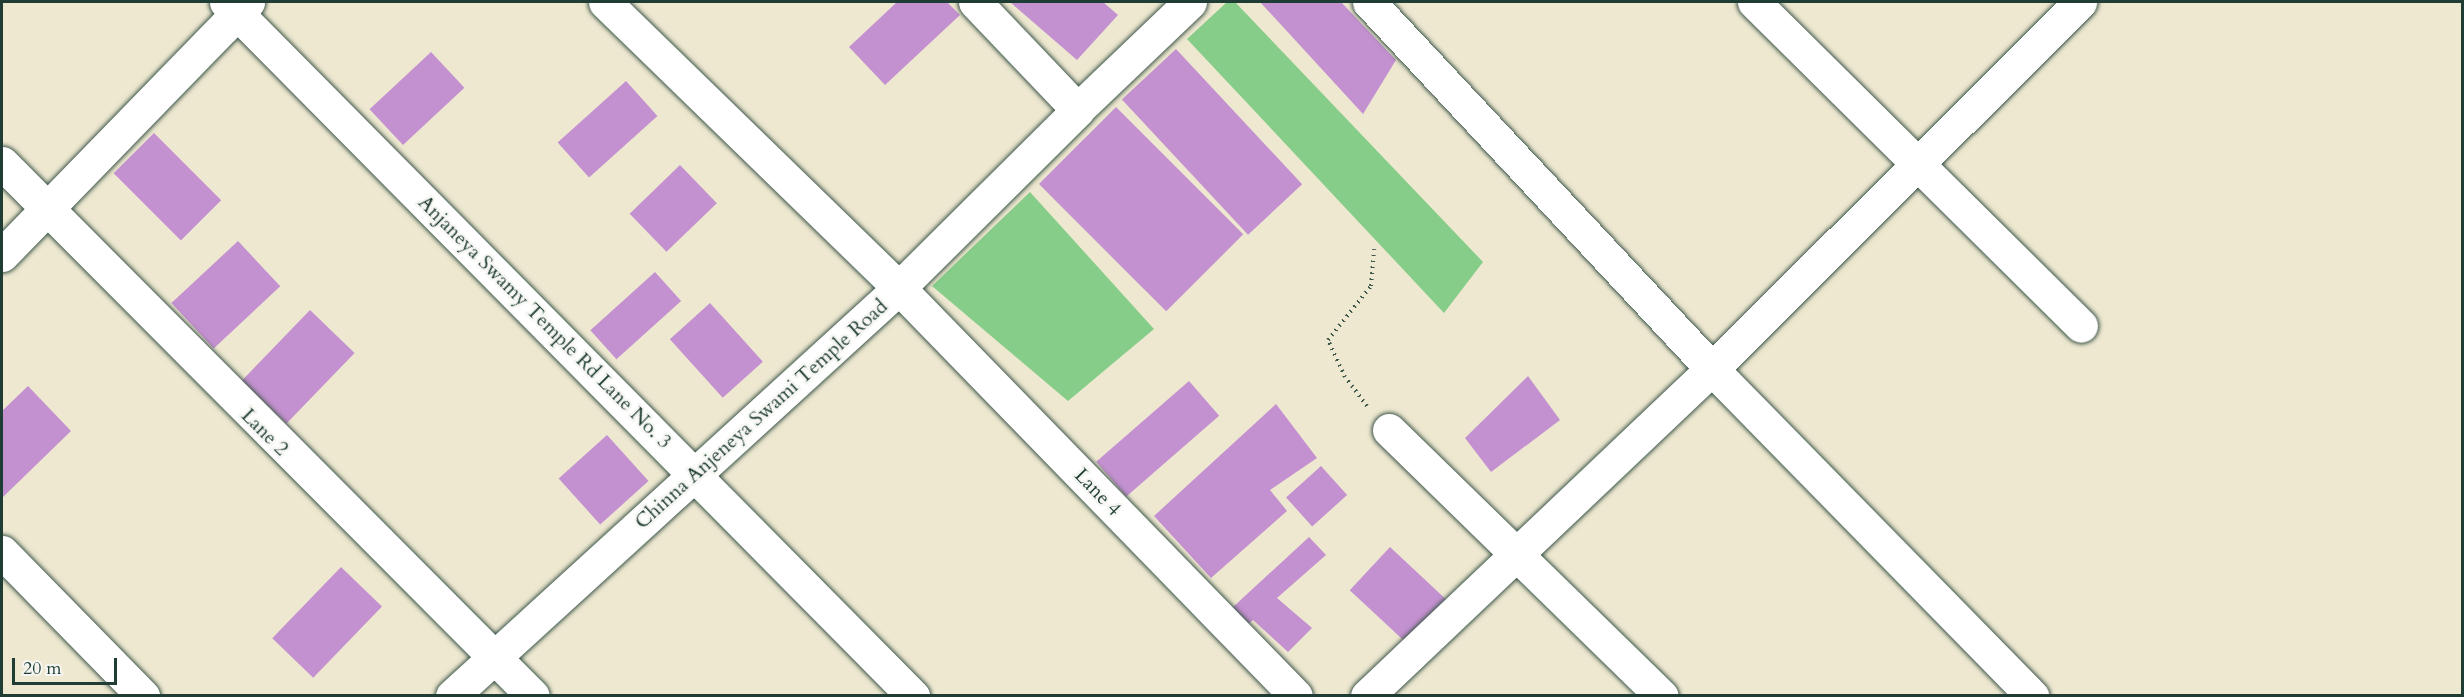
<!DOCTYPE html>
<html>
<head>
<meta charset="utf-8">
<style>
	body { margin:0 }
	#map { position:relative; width:2464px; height:697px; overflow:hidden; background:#eee8d0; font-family:Cardo,serif }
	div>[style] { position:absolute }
	.green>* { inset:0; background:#85cd88 }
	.building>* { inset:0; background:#c491d0; transform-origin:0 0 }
	.path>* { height:4px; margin-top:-2px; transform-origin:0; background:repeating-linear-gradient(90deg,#3e574b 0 1.5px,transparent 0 6px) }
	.roads { filter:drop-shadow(0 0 2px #3e574b) drop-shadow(0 0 2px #3e574b) }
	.minor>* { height:33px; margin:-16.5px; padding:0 16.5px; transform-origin:16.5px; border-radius:16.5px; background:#fff }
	span { translate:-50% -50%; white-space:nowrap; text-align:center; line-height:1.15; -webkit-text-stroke:5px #f6f6f2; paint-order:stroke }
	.street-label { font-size:20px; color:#1f3d34 }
	.frame { position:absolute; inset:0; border:3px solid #1f3d34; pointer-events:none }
	.scale { position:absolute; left:12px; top:658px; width:105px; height:27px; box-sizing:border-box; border:3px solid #1f3d34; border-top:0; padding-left:8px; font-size:18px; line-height:21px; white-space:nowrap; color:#1f3d34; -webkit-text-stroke:4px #f6f6f2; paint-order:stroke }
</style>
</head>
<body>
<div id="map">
	<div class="green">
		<i style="clip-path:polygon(1227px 2px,1235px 2px,1483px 262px,1444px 313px,1187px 39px)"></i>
		<i style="clip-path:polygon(1030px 192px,1154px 329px,1068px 401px,932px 286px)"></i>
	</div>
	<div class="building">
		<i style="clip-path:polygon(897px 2px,947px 2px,960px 15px,885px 85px,849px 47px)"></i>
		<i style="clip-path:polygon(1010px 2px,1103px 2px,1118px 15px,1077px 60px)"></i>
		<i style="clip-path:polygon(1260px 2px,1341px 2px,1396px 60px,1363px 114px)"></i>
		<i style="left:1176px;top:49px;width:185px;height:74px;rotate:47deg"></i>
		<i style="left:431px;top:52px;width:49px;height:84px;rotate:47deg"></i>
		<i style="left:626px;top:81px;width:47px;height:92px;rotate:48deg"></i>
		<i style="left:1116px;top:107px;width:180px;height:109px;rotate:45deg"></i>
		<i style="left:154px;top:133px;width:95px;height:57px;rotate:45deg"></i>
		<i style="left:680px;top:165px;width:53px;height:70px;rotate:46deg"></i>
		<i style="left:238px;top:241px;width:62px;height:91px;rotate:47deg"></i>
		<i style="left:655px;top:272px;width:39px;height:87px;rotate:48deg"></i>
		<i style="left:710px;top:303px;width:79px;height:54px;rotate:48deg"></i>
		<i style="left:310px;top:310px;width:62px;height:98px;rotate:44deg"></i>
		<i style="clip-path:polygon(1528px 376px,1560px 420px,1491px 472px,1465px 438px)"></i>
		<i style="left:1189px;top:381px;width:46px;height:123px;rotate:49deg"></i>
		<i style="clip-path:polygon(28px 386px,71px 431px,2px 498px,2px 411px)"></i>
		<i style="clip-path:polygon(1276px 404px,1317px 458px,1270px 490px,1287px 511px,1211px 578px,1154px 516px)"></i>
		<i style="left:607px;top:435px;width:62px;height:65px;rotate:48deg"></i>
		<i style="left:1321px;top:466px;width:39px;height:47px;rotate:48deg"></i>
		<i style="clip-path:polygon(1309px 537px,1326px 555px,1277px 598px,1312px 628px,1288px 652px,1253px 620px,1247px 625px,1233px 607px)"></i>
		<i style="left:1390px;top:547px;width:79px;height:59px;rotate:43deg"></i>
		<i style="left:341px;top:567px;width:57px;height:99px;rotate:44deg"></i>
	</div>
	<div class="path">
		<i style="left:1367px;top:406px;width:36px;rotate:-127deg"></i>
		<i style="left:1345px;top:377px;width:41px;rotate:-114.7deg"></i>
		<i style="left:1328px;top:340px;width:69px;rotate:-51.5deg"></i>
		<i style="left:1371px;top:286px;width:37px;rotate:-85deg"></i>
	</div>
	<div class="roads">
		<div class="minor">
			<i style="left:226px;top:2px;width:977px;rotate:45.29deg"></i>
			<i style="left:975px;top:2px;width:149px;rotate:46.4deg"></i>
			<i style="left:1078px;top:110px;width:252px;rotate:135.2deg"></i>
			<i style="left:899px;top:288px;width:569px;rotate:45.78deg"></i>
			<i style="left:1369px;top:2px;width:502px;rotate:46.94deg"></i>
			<i style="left:1712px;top:369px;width:458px;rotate:45.6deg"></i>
			<i style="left:1754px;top:2px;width:460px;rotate:44.7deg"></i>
			<i style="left:1075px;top:112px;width:159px;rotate:-43.7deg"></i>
			<i style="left:2px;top:163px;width:752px;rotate:45.11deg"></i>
			<i style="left:2px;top:255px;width:353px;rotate:-45.8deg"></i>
			<i style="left:1389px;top:430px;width:381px;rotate:44.3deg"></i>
			<i style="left:2px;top:552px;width:202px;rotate:45.6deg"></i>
			<i style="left:452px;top:696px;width:605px;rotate:-42.39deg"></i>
			<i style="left:899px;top:288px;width:410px;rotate:-135.8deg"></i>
			<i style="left:1367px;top:696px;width:475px;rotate:-43.5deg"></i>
			<i style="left:1712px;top:369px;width:520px;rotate:-44.92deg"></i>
		</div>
	</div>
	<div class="street-label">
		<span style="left:545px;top:322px;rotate:45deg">Anjaneya Swamy Temple Rd Lane No. 3</span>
		<span style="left:761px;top:414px;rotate:-42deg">Chinna Anjeneya Swami Temple Road</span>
		<span style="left:265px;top:432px;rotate:45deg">Lane 2</span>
		<span style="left:1098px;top:492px;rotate:46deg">Lane 4</span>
	</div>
	<div class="frame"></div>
	<div class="scale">20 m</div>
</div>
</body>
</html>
